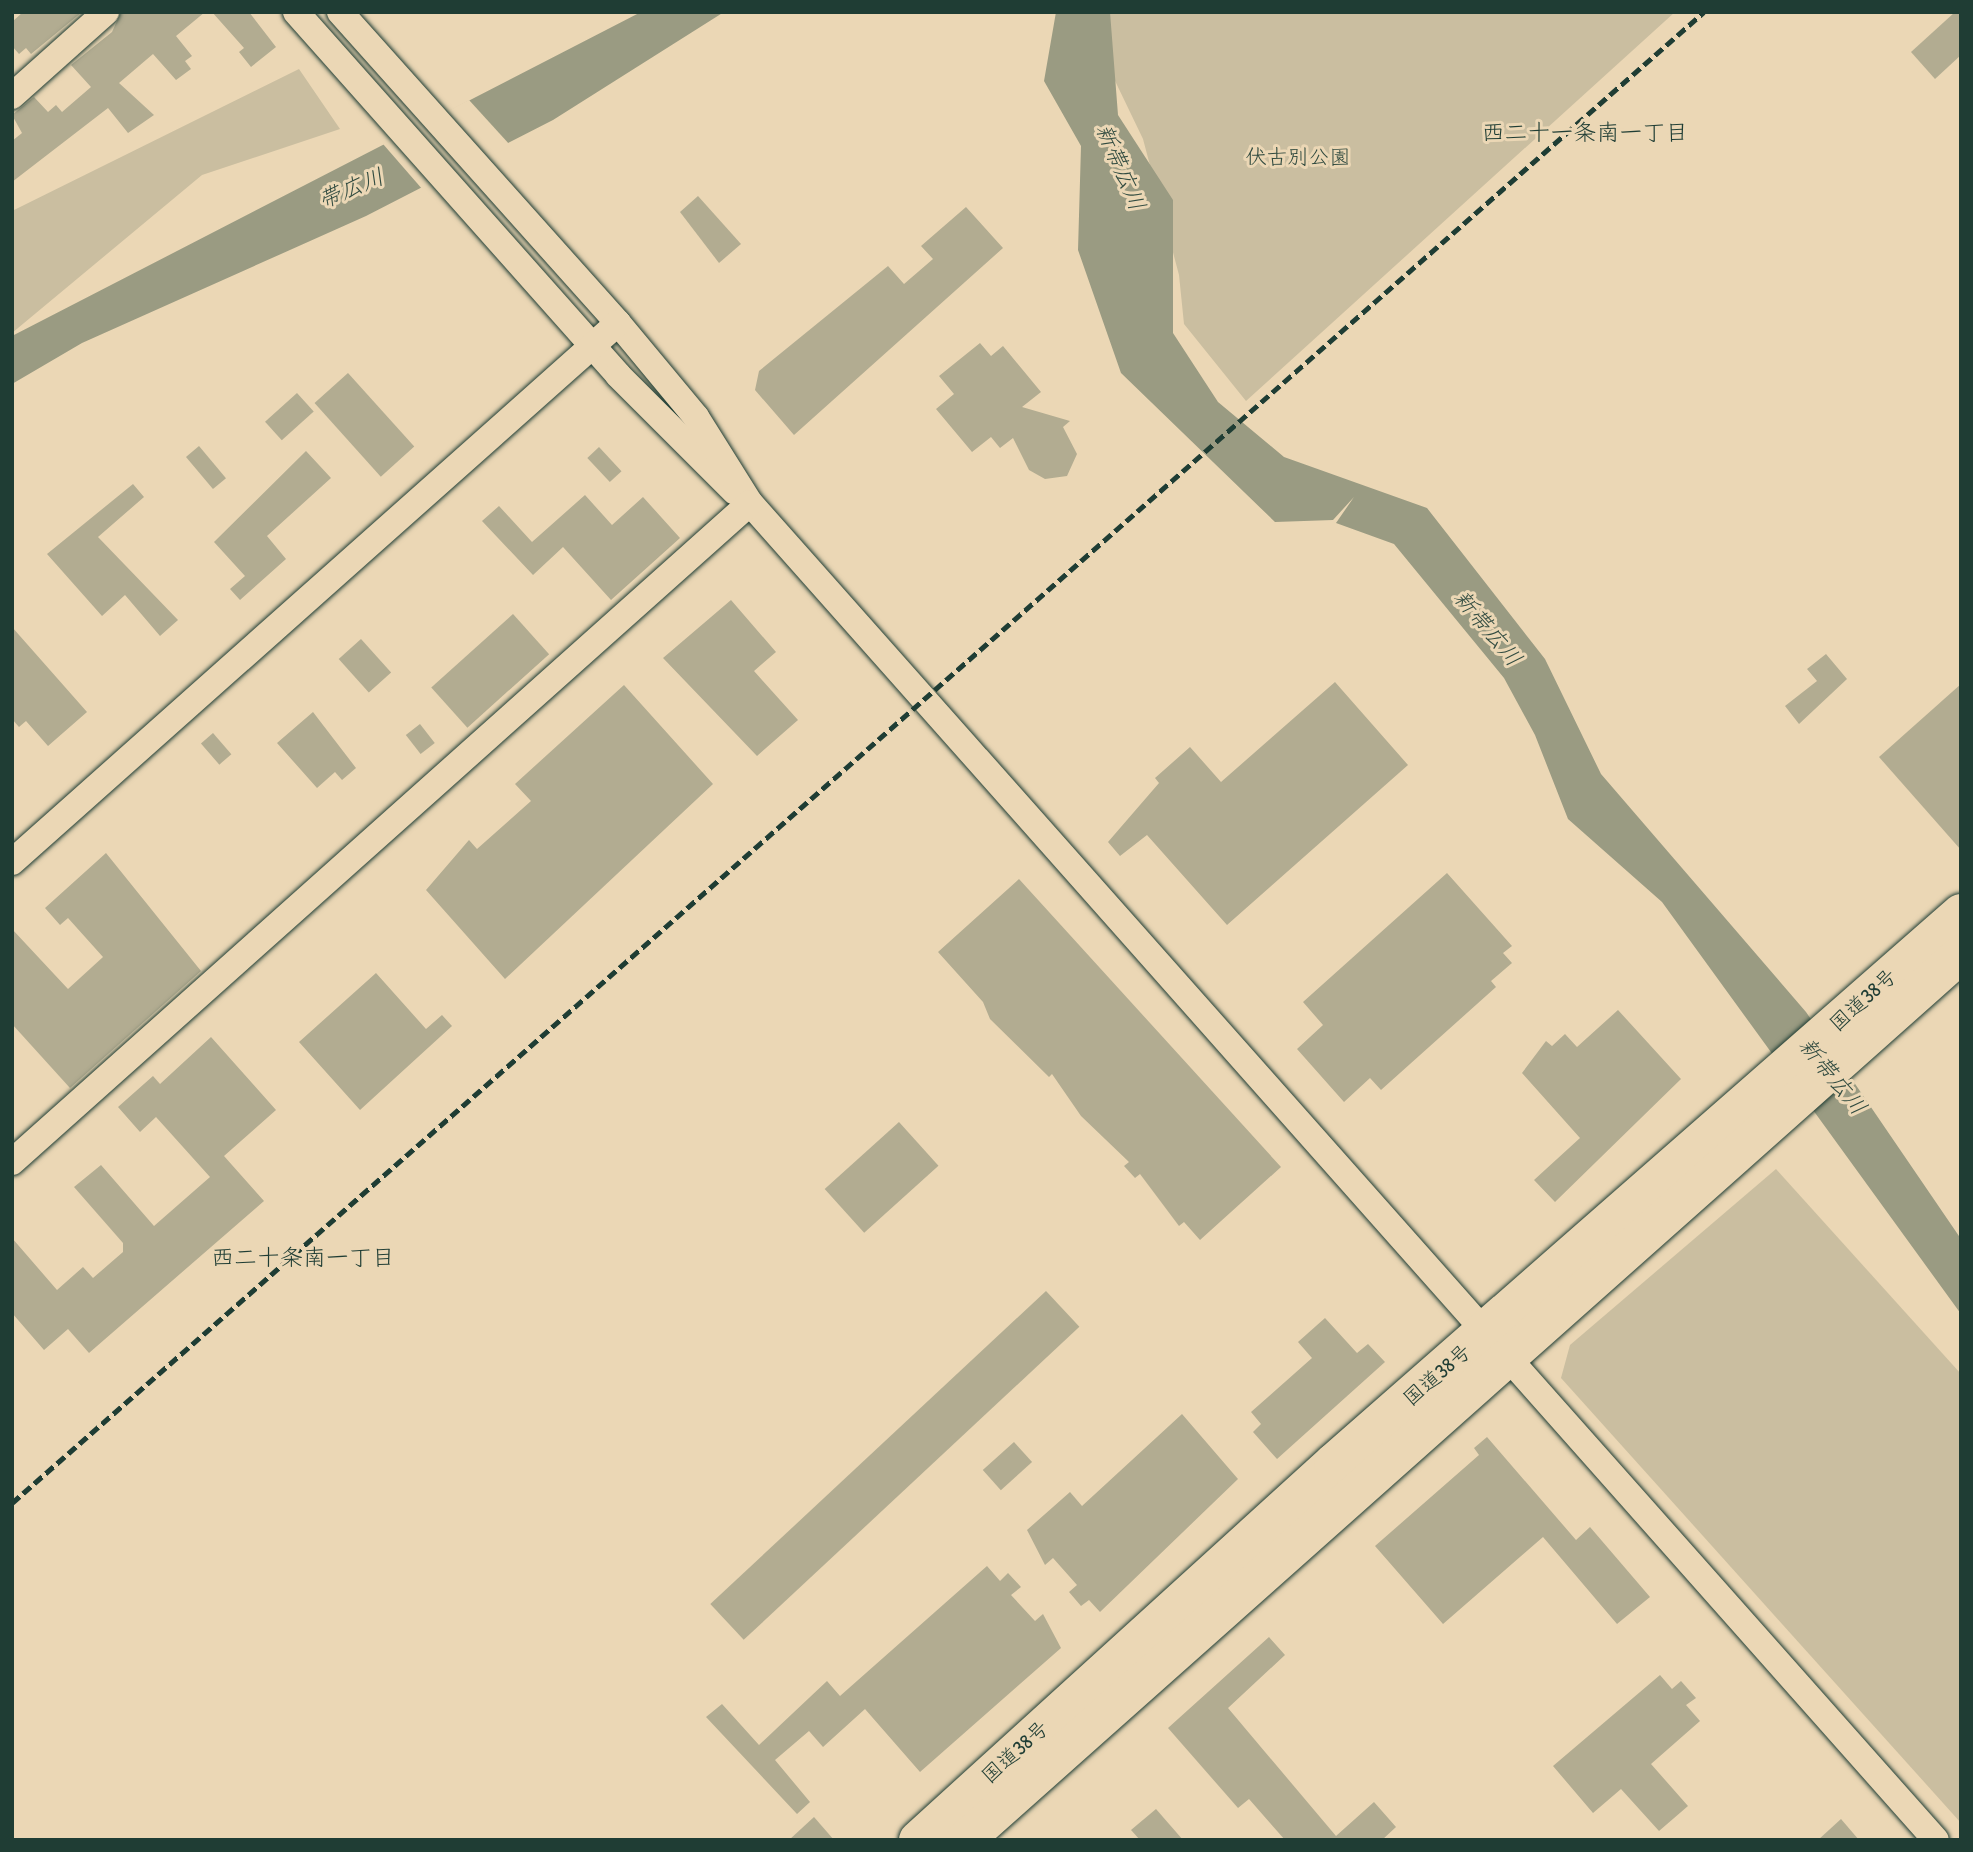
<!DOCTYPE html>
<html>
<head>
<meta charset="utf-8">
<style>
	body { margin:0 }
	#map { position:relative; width:1973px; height:1852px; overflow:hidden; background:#ebd7b5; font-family:"Patrick Hand","Klee One",sans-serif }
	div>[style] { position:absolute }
	.green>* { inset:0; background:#cabea0 }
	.water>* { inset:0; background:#9a9b82 }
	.pier>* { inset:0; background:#ebd7b5 }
	.building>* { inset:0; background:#b2ac91; transform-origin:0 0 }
	.roads { filter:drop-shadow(0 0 2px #1f3d34) drop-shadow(0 0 2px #1f3d34) }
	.minor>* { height:26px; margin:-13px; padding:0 13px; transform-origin:13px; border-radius:13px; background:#ebd7b5 }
	.highway>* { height:38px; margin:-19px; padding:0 19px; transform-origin:19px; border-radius:19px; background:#ebd7b5 }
	.rail>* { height:5px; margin-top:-2.5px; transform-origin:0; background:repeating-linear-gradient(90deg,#1f3d34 0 10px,transparent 0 15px) }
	span { translate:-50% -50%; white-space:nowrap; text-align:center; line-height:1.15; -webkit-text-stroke:6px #ebd7b5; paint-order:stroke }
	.park-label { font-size:21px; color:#304a3f }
	.street-label { font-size:21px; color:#1f3d34 }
	.neighbourhood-label { font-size:23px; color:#1f3d34 }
	.water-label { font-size:23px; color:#314b40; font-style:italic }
	.frame { position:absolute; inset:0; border:14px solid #1f3d34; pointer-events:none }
</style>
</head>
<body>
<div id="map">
	<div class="green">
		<i style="clip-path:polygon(1092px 12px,1675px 12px,1246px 401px,1184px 324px,1179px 275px,1143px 139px,1105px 60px)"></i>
		<i style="clip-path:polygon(299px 69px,340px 129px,202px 175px,12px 333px,12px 211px)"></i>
		<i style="clip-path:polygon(1776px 1169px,1961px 1374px,1961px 1823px,1561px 1378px,1570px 1345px)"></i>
	</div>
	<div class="water">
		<i style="clip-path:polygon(641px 12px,724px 12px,553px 120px,366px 216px,82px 343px,12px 384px,12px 336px)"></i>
		<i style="clip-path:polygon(1056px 12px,1110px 12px,1118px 115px,1173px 200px,1173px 333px,1218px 402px,1284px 457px,1427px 508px,1545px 659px,1601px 774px,1806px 1012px,1961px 1239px,1961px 1314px,1662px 902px,1568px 819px,1535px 735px,1504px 678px,1394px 544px,1336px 523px,1354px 497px,1333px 520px,1275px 522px,1121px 373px,1078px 250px,1081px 146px,1044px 81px)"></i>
	</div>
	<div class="pier">
		<i style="clip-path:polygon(469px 100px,511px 146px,423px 190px,383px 144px)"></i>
	</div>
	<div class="building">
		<i style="clip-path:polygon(23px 12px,82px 12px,31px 54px,26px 48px,19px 54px,12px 46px,12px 22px)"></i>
		<i style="clip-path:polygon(121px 12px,205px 12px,176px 36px,192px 56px,185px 61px,191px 69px,176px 80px,153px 54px,119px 83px,154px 115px,128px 133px,108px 108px,12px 182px,12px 141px,22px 133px,12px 115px,34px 97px,48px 112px,56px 105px,62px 112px,91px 87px,71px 65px,112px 32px)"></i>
		<i style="clip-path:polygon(212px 12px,249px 12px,276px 47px,251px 67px,239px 52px,244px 48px)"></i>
		<i style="clip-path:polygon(1955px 12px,1961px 12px,1961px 55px,1935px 79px,1911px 52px)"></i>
		<i style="clip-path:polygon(698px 196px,741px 244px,719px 263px,680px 212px)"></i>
		<i style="clip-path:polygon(966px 207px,1003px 248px,794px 435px,755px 390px,759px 371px,888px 266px,904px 284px,933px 259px,921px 246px)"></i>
		<i style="clip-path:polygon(980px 343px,991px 356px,1003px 346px,1041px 392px,1022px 407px,1070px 421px,1063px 427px,1077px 454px,1067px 476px,1045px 479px,1029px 470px,1013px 438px,1000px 448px,991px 437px,972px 452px,936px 409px,954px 394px,939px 376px)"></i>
		<i style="left:348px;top:373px;width:99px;height:45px;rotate:48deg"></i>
		<i style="left:297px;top:393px;width:25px;height:43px;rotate:48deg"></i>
		<i style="left:199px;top:446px;width:42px;height:17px;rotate:50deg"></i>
		<i style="left:599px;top:447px;width:33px;height:16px;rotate:47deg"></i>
		<i style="clip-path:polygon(306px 451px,331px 478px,267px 536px,286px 559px,240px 600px,230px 589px,245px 576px,214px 542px)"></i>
		<i style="clip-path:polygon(133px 484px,144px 497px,98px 537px,178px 620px,160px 636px,125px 595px,102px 616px,47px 554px)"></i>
		<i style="clip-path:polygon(585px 495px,612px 525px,643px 497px,680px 538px,611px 600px,563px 547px,533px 575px,482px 521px,499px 506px,532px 542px)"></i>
		<i style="clip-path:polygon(731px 600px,776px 652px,754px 671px,798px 720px,757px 756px,663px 658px)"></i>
		<i style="left:513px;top:614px;width:54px;height:110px;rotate:48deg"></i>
		<i style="clip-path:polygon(12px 627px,87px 712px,48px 746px,26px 721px,19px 727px,12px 719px)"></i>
		<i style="left:361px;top:639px;width:45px;height:30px;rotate:48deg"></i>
		<i style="clip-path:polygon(1826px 654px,1847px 679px,1799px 724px,1785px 706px,1817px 681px,1807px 669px)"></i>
		<i style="clip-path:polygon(1335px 682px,1408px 765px,1227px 925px,1147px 835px,1120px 856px,1108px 842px,1159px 783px,1155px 778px,1190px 747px,1221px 782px)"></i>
		<i style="clip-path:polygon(1961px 684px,1961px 850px,1879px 757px)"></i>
		<i style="clip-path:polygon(624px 685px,713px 784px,505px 979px,426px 890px,469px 840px,477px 849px,531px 801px,515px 784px)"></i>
		<i style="clip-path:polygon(313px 712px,356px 768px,342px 780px,335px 772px,317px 788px,277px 743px)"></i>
		<i style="left:420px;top:724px;width:24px;height:18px;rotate:52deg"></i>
		<i style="left:213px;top:733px;width:28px;height:16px;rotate:49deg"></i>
		<i style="clip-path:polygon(106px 853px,201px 971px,70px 1088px,12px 1024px,12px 929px,68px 989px,103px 957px,68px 918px,60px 925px,45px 908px)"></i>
		<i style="clip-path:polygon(1447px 873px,1512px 946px,1503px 953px,1512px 963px,1491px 981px,1496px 987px,1381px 1090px,1370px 1078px,1344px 1102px,1297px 1049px,1323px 1025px,1303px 1002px)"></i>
		<i style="clip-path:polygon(1019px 879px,1281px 1167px,1200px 1240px,1184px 1222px,1179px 1226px,1140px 1174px,1135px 1178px,1124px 1166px,1129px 1162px,1081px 1116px,1052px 1074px,1049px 1077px,990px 1019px,983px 1002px,938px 952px)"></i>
		<i style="clip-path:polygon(376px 973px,426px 1029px,442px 1015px,452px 1026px,360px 1110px,299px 1042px)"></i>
		<i style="clip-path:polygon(1618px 1010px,1681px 1079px,1555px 1202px,1534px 1180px,1580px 1138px,1522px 1073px,1546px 1041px,1552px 1046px,1565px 1034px,1577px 1047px)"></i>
		<i style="clip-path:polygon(211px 1037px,276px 1110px,224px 1156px,264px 1201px,89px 1353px,68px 1329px,44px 1350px,12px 1313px,12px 1238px,57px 1290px,83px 1267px,93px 1278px,123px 1252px,123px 1243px,74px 1187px,101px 1165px,154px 1226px,210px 1177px,156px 1117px,140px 1132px,118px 1107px,153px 1076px,160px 1084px)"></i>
		<i style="left:899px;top:1122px;width:59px;height:100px;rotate:48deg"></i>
		<i style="left:1046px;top:1291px;width:49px;height:459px;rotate:47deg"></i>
		<i style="clip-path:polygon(1325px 1318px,1357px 1353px,1368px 1344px,1385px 1362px,1277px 1459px,1253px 1432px,1261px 1424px,1251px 1412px,1312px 1358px,1298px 1342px)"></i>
		<i style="clip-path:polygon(1182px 1414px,1238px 1479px,1100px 1612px,1089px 1600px,1081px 1606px,1069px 1592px,1077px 1585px,1053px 1558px,1045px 1565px,1027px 1530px,1070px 1492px,1082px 1506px)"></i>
		<i style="clip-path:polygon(1487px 1437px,1576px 1540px,1590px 1527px,1650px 1597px,1617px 1624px,1543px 1537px,1443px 1624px,1375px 1546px,1479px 1455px,1474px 1448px)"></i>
		<i style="left:1014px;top:1442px;width:27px;height:42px;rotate:48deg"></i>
		<i style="clip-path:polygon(987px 1566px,1000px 1581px,1008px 1573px,1021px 1587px,1011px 1595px,1035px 1621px,1043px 1614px,1061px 1648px,920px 1772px,865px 1709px,823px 1747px,809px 1731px,775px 1760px,810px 1802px,797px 1814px,706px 1717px,722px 1704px,759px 1745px,827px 1681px,840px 1696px)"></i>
		<i style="clip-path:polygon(1269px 1637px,1285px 1655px,1228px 1708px,1336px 1836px,1374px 1802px,1396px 1827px,1382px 1840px,1285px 1840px,1249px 1799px,1238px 1808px,1168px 1728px)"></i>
		<i style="clip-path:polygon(1660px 1675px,1672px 1689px,1681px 1681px,1696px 1698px,1686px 1705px,1700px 1721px,1651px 1764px,1688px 1806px,1659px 1831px,1621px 1789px,1593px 1813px,1553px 1766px)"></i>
		<i style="clip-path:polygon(1156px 1809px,1183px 1840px,1140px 1840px,1131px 1830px)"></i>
		<i style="clip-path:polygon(814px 1817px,834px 1840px,789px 1840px)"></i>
		<i style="clip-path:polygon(1841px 1819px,1859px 1840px,1818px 1840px)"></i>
	</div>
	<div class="roads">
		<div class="minor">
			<i style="left:296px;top:12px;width:485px;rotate:48.4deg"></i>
			<i style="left:618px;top:375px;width:165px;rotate:45deg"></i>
			<i style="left:340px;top:12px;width:417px;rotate:48.2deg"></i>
			<i style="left:618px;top:323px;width:122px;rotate:50.3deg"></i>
			<i style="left:696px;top:417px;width:102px;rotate:57.9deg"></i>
			<i style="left:750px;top:503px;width:1787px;rotate:48.43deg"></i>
			<i style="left:12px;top:96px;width:126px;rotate:-41.8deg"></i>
			<i style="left:12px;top:862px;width:811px;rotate:-41.65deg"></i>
			<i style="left:12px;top:1162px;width:989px;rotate:-41.76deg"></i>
		</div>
		<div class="highway">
			<i style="left:918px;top:1840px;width:561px;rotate:-42.25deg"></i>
			<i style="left:1333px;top:1463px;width:835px;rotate:-41.21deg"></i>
			<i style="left:965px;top:1840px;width:1333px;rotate:-41.65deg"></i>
		</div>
	</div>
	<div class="rail">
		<i style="left:12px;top:1503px;width:2255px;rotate:-41.39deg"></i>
	</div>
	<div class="park-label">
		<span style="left:1298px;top:157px">伏古別公園</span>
	</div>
	<div class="street-label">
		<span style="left:1863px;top:1000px;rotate:-42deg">国道38号</span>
		<span style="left:1437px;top:1375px;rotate:-41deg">国道38号</span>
		<span style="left:1015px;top:1752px;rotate:-42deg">国道38号</span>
	</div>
	<div class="neighbourhood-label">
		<span style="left:1585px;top:132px">西二十一条南一丁目</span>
		<span style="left:303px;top:1257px">西二十条南一丁目</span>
	</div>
	<div class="water-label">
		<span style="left:1121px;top:167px;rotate:67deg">新帯広川</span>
		<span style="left:351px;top:188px;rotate:-22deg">帯広川</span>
		<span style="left:1488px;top:628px;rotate:50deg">新帯広川</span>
		<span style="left:1833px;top:1076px;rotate:51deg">新帯広川</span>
	</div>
	<div class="frame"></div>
</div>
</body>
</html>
